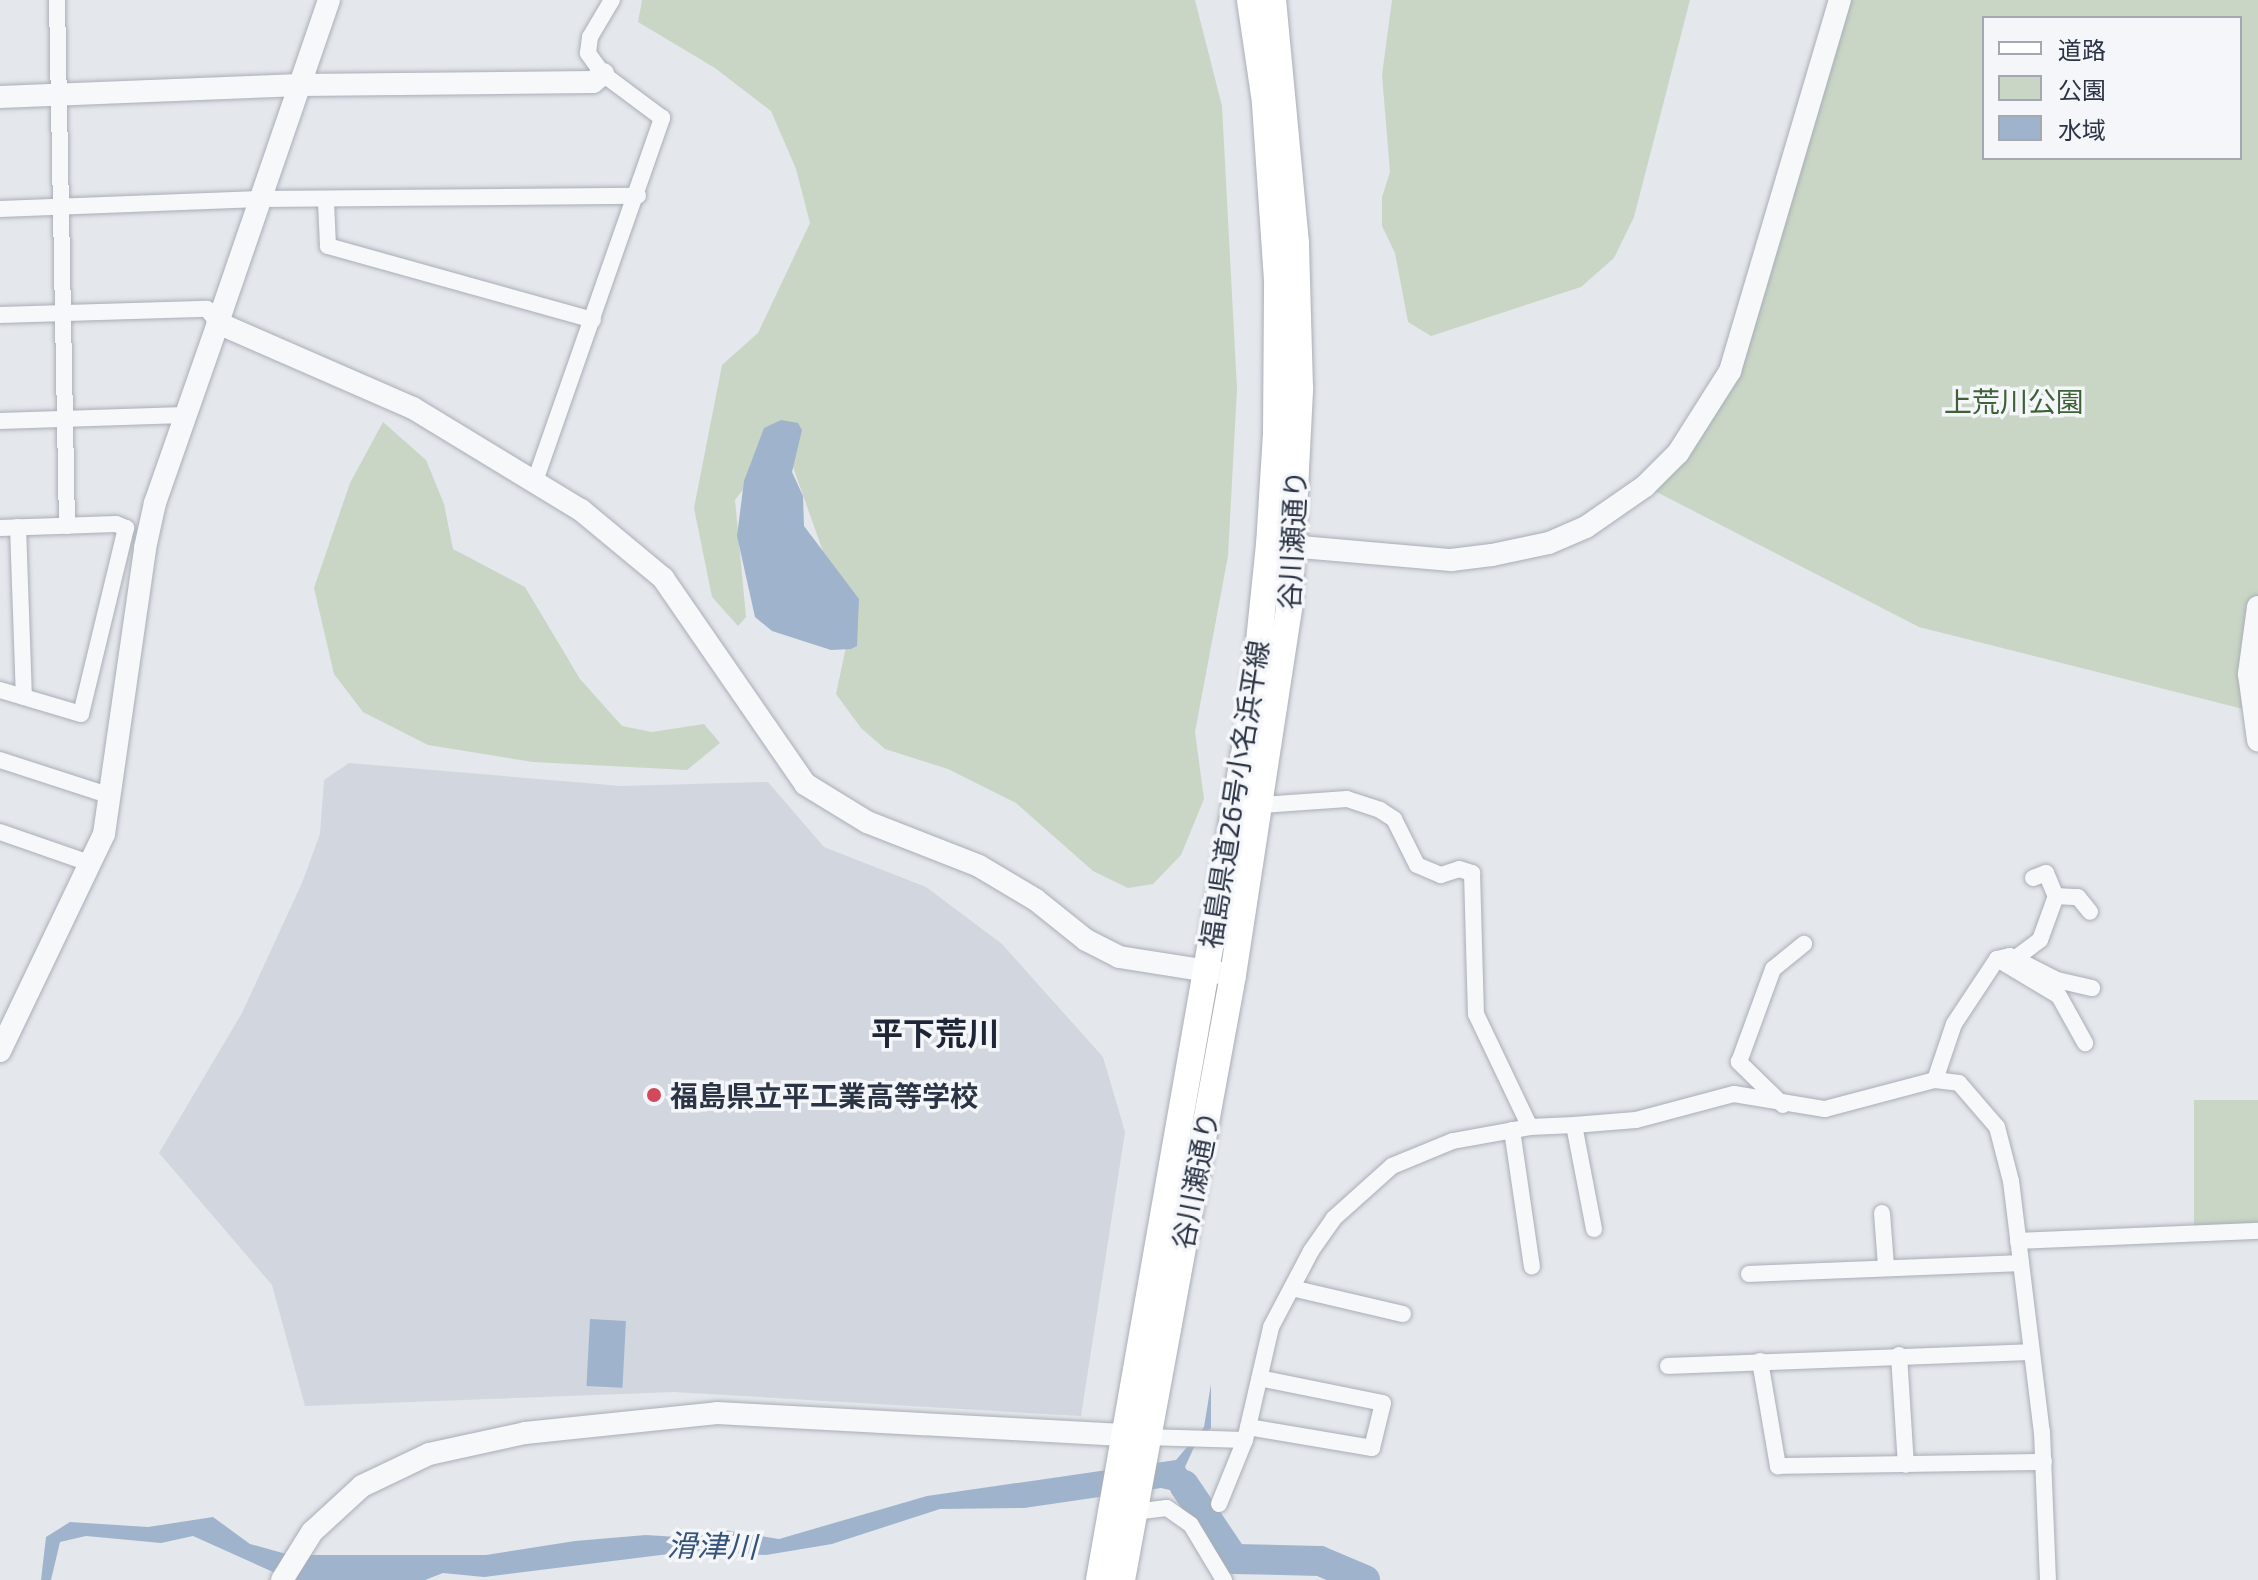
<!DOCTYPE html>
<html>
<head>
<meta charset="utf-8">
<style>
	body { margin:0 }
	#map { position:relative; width:2258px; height:1580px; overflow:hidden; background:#e4e7ec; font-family:"Exo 2","Noto Sans JP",sans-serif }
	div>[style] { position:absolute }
	.built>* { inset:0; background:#d2d6de }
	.green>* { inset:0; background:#c9d6c5; transform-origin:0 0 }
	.water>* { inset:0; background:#9fb4cc; transform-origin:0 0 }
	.river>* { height:30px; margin:-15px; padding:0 15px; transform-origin:15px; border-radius:15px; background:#9fb4cc }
	.roads { filter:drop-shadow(0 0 2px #a9aeb7) drop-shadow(0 0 2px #a9aeb7) }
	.minor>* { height:16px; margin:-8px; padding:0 8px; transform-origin:8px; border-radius:8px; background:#f7f8fa }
	.tertiary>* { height:22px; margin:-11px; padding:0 11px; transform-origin:11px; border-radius:11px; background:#f7f8fa }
	.primary>* { height:26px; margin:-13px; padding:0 13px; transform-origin:13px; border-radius:13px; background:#fff }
	.dots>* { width:22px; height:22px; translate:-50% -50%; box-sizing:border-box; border:4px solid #f4f6f9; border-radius:50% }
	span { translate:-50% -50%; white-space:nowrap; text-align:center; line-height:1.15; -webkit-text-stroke:7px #f4f6f9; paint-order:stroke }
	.park-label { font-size:28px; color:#3f6138 }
	.street-label { font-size:28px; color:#2b3445 }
	.poi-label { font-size:28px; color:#2b3445; font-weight:700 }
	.left { translate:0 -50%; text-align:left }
	.water-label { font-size:30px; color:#34527a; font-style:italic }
	.quarter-label { font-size:32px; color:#1d2536; font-weight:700 }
	.legend { position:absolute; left:1982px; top:16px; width:260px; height:144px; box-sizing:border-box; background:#f4f6f9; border:2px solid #a4a8b1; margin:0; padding:10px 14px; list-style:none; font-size:24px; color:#2b3445 }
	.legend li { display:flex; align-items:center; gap:16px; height:40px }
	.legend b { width:40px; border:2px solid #a4a8b1 }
</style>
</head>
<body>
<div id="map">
	<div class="built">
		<i style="clip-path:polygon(349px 763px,621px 786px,768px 782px,824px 847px,926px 887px,1002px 944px,1103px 1057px,1125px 1132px,1081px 1416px,674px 1392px,305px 1406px,272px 1285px,159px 1153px,242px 1013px,302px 883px,320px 834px,324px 780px)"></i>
	</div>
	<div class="green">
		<i style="clip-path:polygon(642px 0,1195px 0,1222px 106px,1237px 389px,1228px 556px,1195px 732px,1204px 799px,1181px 855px,1153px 884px,1128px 888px,1093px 871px,1016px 803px,948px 769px,885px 749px,861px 728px,836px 694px,850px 628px,792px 464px,764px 462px,735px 500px,746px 617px,738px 626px,712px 597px,694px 508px,722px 365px,758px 333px,810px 223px,796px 169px,771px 111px,715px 68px,638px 22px)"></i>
		<i style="clip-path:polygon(1392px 0,1690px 0,1634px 217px,1614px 258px,1581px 287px,1431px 336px,1408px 322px,1395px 253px,1382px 226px,1382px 197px,1390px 172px,1382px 75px)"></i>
		<i style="clip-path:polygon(evenodd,1840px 0,2258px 0,2258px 740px,2251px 711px,1919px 627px,1645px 486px,1706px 415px,1840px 0,1984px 18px,2240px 18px,2240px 158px,1984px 158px,1984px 18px)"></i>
		<i style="clip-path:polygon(383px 422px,426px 460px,444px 504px,453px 549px,525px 587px,580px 679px,622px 726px,652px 732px,704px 724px,720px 743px,687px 770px,533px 762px,428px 745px,363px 712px,334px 674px,314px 588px,350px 483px)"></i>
		<i style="left:2258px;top:1100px;width:131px;height:64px;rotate:90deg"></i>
	</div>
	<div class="water">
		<i style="clip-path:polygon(781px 420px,798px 423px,802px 430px,792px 472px,803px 496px,804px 526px,859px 599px,857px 646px,851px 649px,831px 650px,772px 631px,755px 617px,737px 536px,744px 481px,764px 428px)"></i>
		<i style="left:590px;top:1319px;width:36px;height:67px;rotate:3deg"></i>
		<i style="clip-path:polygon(1211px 1384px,1211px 1428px,1196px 1443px,1185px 1467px,1214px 1514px,1200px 1525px,1174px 1491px,1161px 1488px,1024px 1508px,940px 1509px,832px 1544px,766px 1555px,693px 1551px,484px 1577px,443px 1573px,425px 1580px,291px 1580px,193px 1536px,161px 1543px,86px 1536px,60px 1542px,51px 1580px,41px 1580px,46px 1537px,70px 1522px,148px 1527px,213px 1517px,250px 1544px,290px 1555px,486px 1555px,575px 1541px,646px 1535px,692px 1538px,725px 1530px,779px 1539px,927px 1496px,1176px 1460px,1204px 1427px)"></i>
	</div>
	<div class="river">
		<i style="left:1184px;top:1485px;width:89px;rotate:56deg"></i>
		<i style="left:1234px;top:1559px;width:86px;rotate:1.3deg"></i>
		<i style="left:1320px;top:1561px;width:49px;rotate:22.9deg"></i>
	</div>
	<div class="roads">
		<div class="minor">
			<i style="left:57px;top:0;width:526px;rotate:88.91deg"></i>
			<i style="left:326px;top:202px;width:44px;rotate:87.4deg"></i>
			<i style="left:328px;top:246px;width:275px;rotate:15.6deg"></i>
			<i style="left:0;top:209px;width:260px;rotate:-2.2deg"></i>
			<i style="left:260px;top:199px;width:378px;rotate:-0.5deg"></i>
			<i style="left:0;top:315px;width:207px;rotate:-1.7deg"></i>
			<i style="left:207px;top:309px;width:18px;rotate:52deg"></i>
			<i style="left:0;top:421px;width:184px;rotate:-1.9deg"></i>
			<i style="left:535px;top:481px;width:385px;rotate:-70.7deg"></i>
			<i style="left:662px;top:118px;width:74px;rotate:-143.3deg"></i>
			<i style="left:603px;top:74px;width:26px;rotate:-126deg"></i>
			<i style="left:588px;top:53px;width:16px;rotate:-83deg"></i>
			<i style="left:590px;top:37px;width:43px;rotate:-59.3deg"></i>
			<i style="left:18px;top:527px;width:170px;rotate:88deg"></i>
			<i style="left:0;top:528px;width:116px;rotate:-2deg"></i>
			<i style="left:116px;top:524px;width:11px;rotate:22deg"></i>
			<i style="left:126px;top:528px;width:191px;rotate:103.6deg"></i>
			<i style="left:81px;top:714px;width:84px;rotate:-163.5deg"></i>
			<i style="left:0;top:760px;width:117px;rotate:18deg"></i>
			<i style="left:1262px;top:805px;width:85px;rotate:-4deg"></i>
			<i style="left:1347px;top:799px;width:35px;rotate:18deg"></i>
			<i style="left:1380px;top:810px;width:17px;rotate:33deg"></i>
			<i style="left:1394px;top:819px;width:51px;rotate:63.4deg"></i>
			<i style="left:1417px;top:865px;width:26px;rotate:23deg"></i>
			<i style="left:1441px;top:875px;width:19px;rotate:-18deg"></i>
			<i style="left:1459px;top:869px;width:14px;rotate:17deg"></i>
			<i style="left:1472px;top:873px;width:141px;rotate:88.4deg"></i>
			<i style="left:1476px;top:1014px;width:125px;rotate:64.5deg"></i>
			<i style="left:0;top:832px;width:97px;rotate:19.2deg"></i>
			<i style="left:2033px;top:878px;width:14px;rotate:-21deg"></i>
			<i style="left:2046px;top:873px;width:25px;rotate:67deg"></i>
			<i style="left:2016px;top:958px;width:30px;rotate:-37deg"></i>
			<i style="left:2040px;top:940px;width:47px;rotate:-70deg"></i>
			<i style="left:2056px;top:896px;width:22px;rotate:3deg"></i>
			<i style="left:2078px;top:897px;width:19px;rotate:51deg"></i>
			<i style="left:1997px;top:959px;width:72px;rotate:30.8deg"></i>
			<i style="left:2059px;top:996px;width:54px;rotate:61deg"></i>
			<i style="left:1935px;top:1080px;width:59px;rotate:-71.3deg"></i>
			<i style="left:1954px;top:1024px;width:78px;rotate:-56.5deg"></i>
			<i style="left:1997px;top:959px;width:13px;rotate:-13deg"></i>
			<i style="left:2010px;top:956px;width:53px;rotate:27.1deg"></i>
			<i style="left:2057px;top:980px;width:36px;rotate:13deg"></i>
			<i style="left:1783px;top:1105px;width:62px;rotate:-135.7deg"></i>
			<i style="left:1739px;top:1062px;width:99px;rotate:-69.9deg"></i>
			<i style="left:1773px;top:969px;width:40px;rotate:-39deg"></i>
			<i style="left:1574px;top:1125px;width:62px;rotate:-4.6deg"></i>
			<i style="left:1636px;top:1120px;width:101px;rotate:-14.9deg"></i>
			<i style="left:1734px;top:1094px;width:92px;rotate:9.4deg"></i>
			<i style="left:1825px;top:1109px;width:114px;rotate:-14.8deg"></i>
			<i style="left:1935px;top:1080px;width:24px;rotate:7deg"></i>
			<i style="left:1959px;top:1083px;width:58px;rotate:49.2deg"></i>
			<i style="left:1997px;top:1127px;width:56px;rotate:75.5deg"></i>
			<i style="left:2011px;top:1181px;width:253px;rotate:83deg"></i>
			<i style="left:2042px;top:1432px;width:148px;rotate:87.7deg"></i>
			<i style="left:1512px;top:1130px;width:138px;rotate:81.7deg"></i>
			<i style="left:1882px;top:1213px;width:53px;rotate:85.7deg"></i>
			<i style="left:2018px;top:1241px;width:240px;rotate:-2.4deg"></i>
			<i style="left:1749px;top:1274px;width:272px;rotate:-2.3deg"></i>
			<i style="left:1292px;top:1288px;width:114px;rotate:13.2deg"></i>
			<i style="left:1899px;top:1355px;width:110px;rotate:86.4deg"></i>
			<i style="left:1760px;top:1361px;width:107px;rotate:80.3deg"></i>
			<i style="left:1778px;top:1466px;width:266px;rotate:-0.9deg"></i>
			<i style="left:1668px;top:1366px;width:360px;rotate:-2.2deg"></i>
			<i style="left:1248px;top:1427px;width:126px;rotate:9.6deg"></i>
			<i style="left:1372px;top:1448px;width:46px;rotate:-76.3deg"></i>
			<i style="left:1383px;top:1403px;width:126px;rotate:-168.6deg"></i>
			<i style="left:1146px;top:1437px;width:99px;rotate:1.7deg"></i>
			<i style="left:1245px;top:1440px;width:116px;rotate:-77deg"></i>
			<i style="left:1271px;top:1327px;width:86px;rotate:-62.2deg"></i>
			<i style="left:1311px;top:1251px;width:39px;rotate:-55deg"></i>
			<i style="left:1333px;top:1219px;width:79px;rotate:-41.9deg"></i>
			<i style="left:1392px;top:1166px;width:66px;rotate:-22.3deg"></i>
			<i style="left:1453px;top:1141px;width:78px;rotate:-10.3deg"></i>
			<i style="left:1530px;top:1127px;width:44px;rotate:-2.6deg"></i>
			<i style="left:1574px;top:1125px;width:106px;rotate:79.1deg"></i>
			<i style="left:1219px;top:1504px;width:69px;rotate:-67.9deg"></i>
			<i style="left:1134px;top:1512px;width:33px;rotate:-7deg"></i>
			<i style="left:1167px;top:1508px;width:29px;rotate:35deg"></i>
			<i style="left:1191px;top:1525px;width:64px;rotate:59deg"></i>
		</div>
		<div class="tertiary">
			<i style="left:329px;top:0;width:342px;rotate:109deg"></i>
			<i style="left:218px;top:323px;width:213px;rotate:23.6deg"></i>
			<i style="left:413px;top:408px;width:197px;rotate:31.3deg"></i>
			<i style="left:581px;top:510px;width:107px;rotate:39.7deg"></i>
			<i style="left:663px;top:578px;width:250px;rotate:55.4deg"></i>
			<i style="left:805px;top:784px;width:73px;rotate:31.5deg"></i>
			<i style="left:867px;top:822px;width:120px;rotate:21.4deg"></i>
			<i style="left:979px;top:866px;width:66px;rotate:30.8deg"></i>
			<i style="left:1036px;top:900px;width:64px;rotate:38.7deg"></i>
			<i style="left:1086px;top:940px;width:37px;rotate:27deg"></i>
			<i style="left:1119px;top:957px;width:102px;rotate:9deg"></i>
			<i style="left:0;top:97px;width:300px;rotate:-2.3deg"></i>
			<i style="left:300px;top:85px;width:293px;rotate:-0.6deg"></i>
			<i style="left:593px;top:82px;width:13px;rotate:-39deg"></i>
			<i style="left:1278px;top:545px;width:174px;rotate:5deg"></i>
			<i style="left:1451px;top:560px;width:41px;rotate:-7deg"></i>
			<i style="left:1492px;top:555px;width:58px;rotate:-11.9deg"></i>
			<i style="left:1549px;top:543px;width:40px;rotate:-23.4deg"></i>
			<i style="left:1586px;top:527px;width:72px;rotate:-34.8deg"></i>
			<i style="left:1645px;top:486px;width:47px;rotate:-45deg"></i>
			<i style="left:1678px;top:453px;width:97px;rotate:-57.6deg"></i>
			<i style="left:1730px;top:371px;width:387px;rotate:-73.5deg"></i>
			<i style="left:2258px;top:607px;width:68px;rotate:97.7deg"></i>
			<i style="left:2249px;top:674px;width:67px;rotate:82.2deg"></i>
			<i style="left:0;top:1051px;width:241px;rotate:-64.4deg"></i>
			<i style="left:104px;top:834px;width:289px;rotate:-81.8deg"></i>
			<i style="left:145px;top:548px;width:46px;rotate:-77.5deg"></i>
			<i style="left:155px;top:503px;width:191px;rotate:-70.7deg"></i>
			<i style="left:282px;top:1580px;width:57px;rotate:-58deg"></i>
			<i style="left:312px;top:1532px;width:68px;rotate:-42.6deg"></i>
			<i style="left:362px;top:1486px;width:74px;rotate:-25.5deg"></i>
			<i style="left:429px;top:1454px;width:98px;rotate:-12.3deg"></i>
			<i style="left:525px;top:1433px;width:193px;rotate:-5.9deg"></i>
			<i style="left:717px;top:1413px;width:425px;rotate:3.1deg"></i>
		</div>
		<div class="primary">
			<i style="left:1099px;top:1580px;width:884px;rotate:-80.04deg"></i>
			<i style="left:1252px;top:709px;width:165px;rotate:-84.1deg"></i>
			<i style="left:1269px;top:545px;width:111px;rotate:-86.4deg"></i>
			<i style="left:1276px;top:434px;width:154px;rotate:-89.6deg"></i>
			<i style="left:1277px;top:280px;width:178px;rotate:-93.9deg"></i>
			<i style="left:1265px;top:102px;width:103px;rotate:-98.4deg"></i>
			<i style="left:1122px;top:1580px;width:615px;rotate:-79.6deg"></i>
			<i style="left:1233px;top:975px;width:371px;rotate:-81.3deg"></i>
			<i style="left:1289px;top:608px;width:220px;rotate:-87.1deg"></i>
			<i style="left:1300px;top:388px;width:145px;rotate:-91.6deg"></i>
			<i style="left:1296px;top:243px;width:244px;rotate:-95.4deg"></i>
		</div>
	</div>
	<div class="dots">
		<i style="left:654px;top:1095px;background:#d1495b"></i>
	</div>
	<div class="park-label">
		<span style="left:2014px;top:401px">上荒川公園</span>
	</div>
	<div class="street-label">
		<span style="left:1292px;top:540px;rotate:-87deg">谷川瀬通り</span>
		<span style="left:1234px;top:794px;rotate:-81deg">福島県道26号小名浜平線</span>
		<span style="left:1195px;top:1180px;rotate:-79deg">谷川瀬通り</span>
	</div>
	<div class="poi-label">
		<span class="left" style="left:670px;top:1095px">福島県立平工業高等学校</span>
	</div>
	<div class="water-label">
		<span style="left:712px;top:1545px;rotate:1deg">滑津川</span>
	</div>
	<div class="quarter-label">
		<span style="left:935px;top:1032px">平下荒川</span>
	</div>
	<ul class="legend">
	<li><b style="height:10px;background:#fff"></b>道路</li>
	<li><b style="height:22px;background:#c9d6c5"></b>公園</li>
	<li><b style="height:22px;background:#9fb4cc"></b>水域</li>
	</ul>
</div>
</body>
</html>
